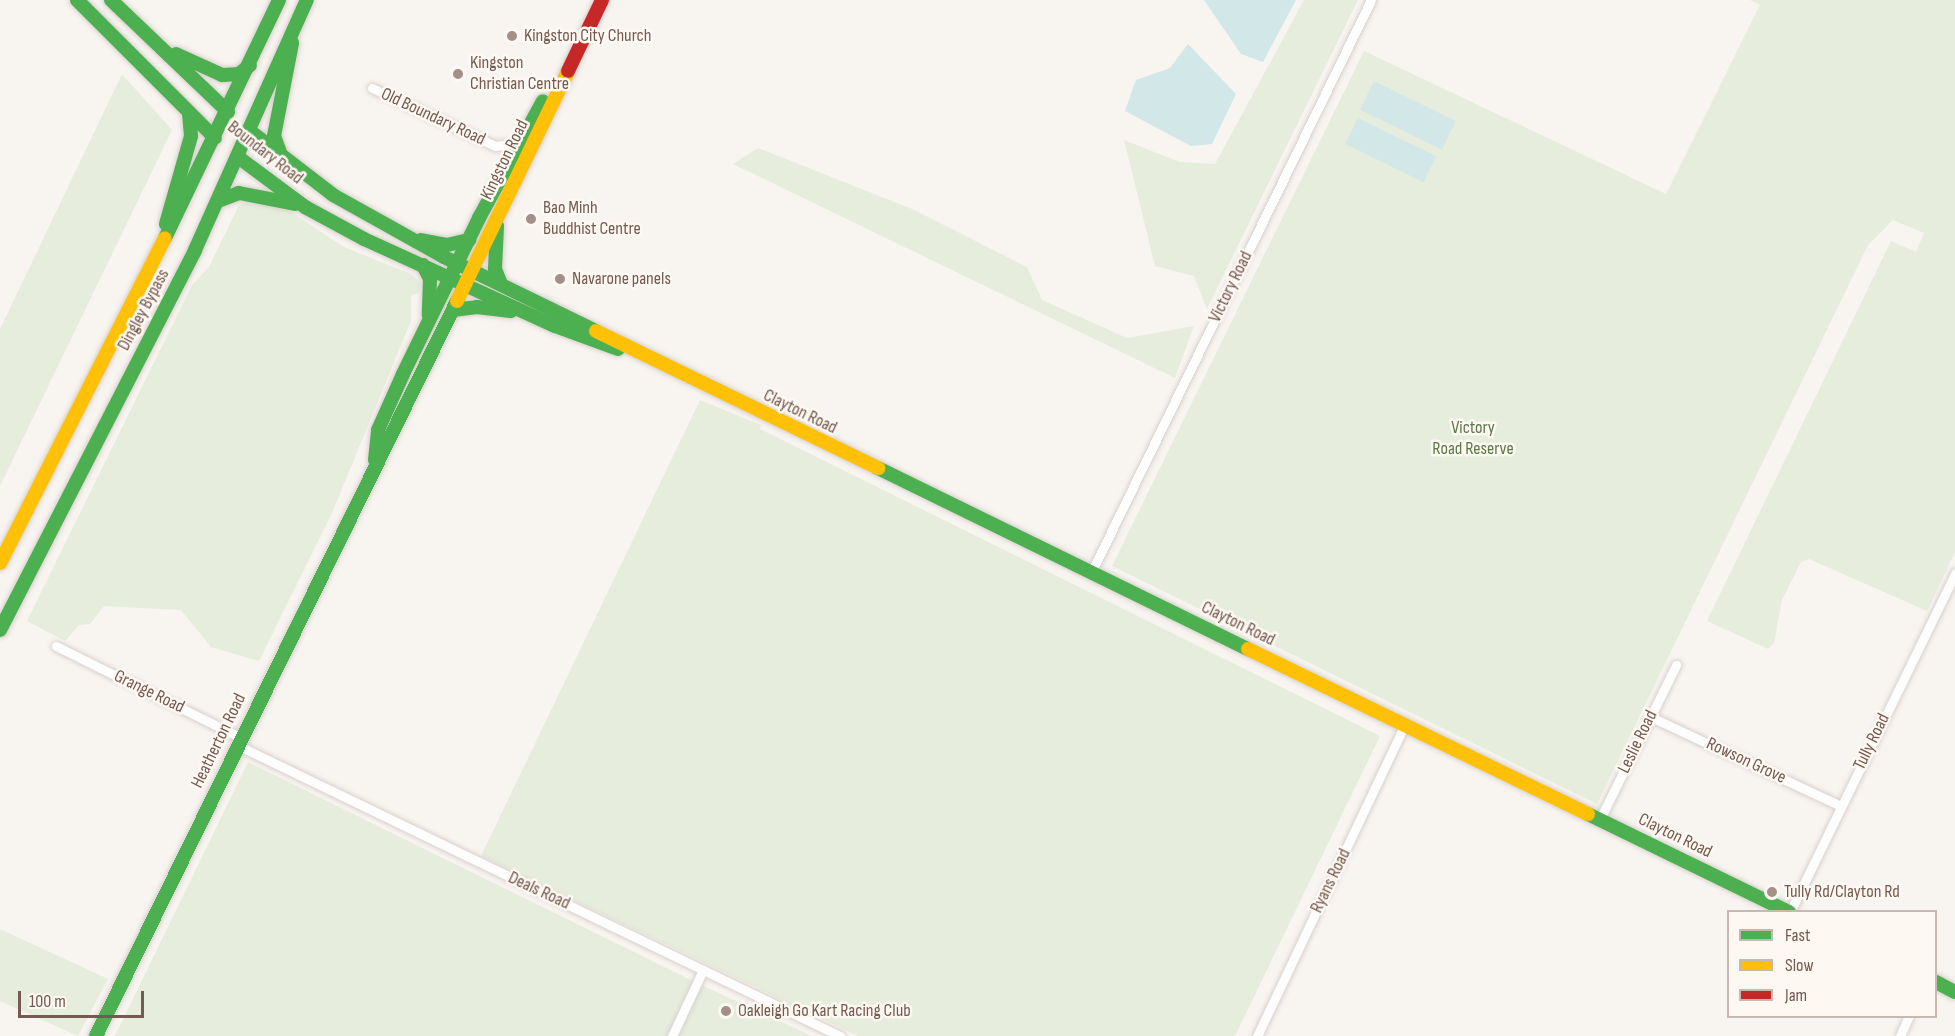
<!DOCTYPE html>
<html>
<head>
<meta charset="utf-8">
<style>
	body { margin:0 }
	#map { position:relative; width:1955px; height:1036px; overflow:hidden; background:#f8f4f0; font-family:"Sofia Sans Condensed",sans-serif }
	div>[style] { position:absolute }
	.green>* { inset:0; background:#e7eddc }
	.water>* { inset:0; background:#d2e7e7; transform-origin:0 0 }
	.roads { filter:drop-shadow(0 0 2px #d7d1cd) drop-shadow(0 0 2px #d7d1cd) }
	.street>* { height:9px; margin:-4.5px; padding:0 4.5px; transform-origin:4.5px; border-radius:4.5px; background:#fefdfd }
	.fast>* { height:14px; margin:-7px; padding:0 7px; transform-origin:7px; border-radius:7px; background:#4caf50 }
	.slow>* { height:14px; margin:-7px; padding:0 7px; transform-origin:7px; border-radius:7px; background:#ffc107 }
	.jam>* { height:14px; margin:-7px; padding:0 7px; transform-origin:7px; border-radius:7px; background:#c62828 }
	.dots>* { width:16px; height:16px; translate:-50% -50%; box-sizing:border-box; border:3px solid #fdf8f2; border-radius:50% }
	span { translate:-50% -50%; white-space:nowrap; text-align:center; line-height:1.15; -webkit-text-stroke:5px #fdf8f2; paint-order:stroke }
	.poi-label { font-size:18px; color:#745a51 }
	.left { translate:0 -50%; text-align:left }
	.street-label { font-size:18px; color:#745a51 }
	.park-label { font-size:18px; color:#5c784a }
	.legend { position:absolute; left:1727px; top:910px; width:210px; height:108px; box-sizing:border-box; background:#fdf8f2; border:2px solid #c6b9b2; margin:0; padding:8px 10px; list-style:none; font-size:18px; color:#745a51 }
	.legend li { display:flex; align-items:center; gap:12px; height:30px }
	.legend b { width:30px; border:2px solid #c6b9b2 }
	.scale { position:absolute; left:18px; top:991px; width:126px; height:27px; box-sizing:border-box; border:3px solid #745a51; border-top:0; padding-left:8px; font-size:18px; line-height:21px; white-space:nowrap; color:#745a51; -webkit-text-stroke:4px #fdf8f2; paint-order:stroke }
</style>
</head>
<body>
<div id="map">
	<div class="green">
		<i style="clip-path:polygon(1304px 0,1358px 0,1207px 309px,1194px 276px,1155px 266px,1124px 140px,1180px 162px,1215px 164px)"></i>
		<i style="clip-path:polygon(1750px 0,1955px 0,1955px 552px,1927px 611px,1809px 559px,1801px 562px,1782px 600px,1774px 643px,1768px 649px,1707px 621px,1891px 241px,1916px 252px,1924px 233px,1893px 220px,1868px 245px,1597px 804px,1112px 566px,1364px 51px,1666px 194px,1760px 5px)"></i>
		<i style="clip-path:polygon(122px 74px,172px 130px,0 486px,0 329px)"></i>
		<i style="clip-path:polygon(758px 148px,912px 209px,1027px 267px,1042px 300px,1127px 338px,1194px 326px,1175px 378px,733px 164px)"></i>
		<i style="clip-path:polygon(260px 200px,291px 212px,344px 247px,411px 274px,421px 283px,419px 293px,411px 295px,411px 321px,332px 513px,259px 661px,211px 647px,181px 610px,104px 606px,90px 624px,79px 625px,65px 641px,27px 621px,192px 285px,209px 267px,239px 205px)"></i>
		<i style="clip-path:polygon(700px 400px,761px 425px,760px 429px,1380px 736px,1235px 1036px,858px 1036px,481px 856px)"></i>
		<i style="clip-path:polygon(248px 762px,695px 982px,812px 1036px,115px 1036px)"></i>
		<i style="clip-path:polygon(0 929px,108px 979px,78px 1036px,0 1001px)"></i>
	</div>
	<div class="water">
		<i style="clip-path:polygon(1204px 0,1296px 0,1263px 62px,1241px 54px)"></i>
		<i style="clip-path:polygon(1188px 44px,1236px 94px,1212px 144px,1191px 146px,1125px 111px,1136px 80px,1170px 68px)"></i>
		<i style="left:1374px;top:81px;width:91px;height:32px;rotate:26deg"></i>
		<i style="left:1358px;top:118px;width:87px;height:29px;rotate:26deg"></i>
	</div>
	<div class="roads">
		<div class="street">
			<i style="left:372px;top:88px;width:136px;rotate:25.2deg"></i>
			<i style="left:495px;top:146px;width:26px;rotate:-7deg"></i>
			<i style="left:1091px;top:573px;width:638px;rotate:-63.96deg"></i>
			<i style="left:56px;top:646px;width:207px;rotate:26.4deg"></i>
			<i style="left:1651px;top:717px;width:210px;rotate:25.1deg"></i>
			<i style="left:237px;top:745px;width:670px;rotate:25.76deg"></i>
			<i style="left:1600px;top:819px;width:172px;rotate:-63.7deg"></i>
			<i style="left:1790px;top:912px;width:377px;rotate:-64deg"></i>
			<i style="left:672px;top:1036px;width:73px;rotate:-64.8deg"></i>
			<i style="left:1257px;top:1036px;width:344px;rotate:-64.6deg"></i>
			<i style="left:1900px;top:1036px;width:22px;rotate:-66deg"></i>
		</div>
		<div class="fast">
			<i style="left:77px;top:0;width:195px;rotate:45deg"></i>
			<i style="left:111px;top:0;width:162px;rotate:43.7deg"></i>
			<i style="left:176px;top:54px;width:51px;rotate:24.5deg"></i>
			<i style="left:222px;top:75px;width:17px;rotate:-3deg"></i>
			<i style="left:239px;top:74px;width:14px;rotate:-39deg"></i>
			<i style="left:250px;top:131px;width:105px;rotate:37.6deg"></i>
			<i style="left:333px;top:195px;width:127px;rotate:29.2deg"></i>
			<i style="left:444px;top:257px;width:169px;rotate:26deg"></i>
			<i style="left:281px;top:155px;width:20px;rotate:-110deg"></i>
			<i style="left:274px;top:136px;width:95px;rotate:-79deg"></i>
			<i style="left:238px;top:157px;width:84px;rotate:36.7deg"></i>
			<i style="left:305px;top:207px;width:67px;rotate:28.5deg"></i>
			<i style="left:364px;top:239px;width:210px;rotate:24.5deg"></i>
			<i style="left:555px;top:326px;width:67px;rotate:20.1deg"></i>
			<i style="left:218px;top:201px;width:22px;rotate:-21deg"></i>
			<i style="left:239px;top:193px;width:57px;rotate:11.1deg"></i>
			<i style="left:166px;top:224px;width:91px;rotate:-74.1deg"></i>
			<i style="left:191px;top:136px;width:22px;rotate:-95deg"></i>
			<i style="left:497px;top:226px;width:43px;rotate:92.7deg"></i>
			<i style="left:495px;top:269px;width:16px;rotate:68deg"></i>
			<i style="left:165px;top:238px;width:264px;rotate:-64.4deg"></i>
			<i style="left:421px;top:240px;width:26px;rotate:11deg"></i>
			<i style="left:447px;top:245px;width:23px;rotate:-13deg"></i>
			<i style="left:423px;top:265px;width:16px;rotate:63deg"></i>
			<i style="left:430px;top:279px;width:36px;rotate:92deg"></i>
			<i style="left:453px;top:310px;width:24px;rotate:-7deg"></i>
			<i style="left:477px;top:307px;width:34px;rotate:7deg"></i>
			<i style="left:375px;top:460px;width:30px;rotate:-84deg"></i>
			<i style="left:378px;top:430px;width:61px;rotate:-65.9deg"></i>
			<i style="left:403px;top:374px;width:174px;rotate:-64deg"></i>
			<i style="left:479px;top:218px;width:133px;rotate:-61.3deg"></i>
			<i style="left:878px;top:468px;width:412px;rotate:26.1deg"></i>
			<i style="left:0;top:630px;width:427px;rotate:-62.8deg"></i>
			<i style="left:195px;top:250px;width:274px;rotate:-65.9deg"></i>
			<i style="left:1588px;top:814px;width:224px;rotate:26deg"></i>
			<i style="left:1936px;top:982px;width:21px;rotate:28deg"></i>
			<i style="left:96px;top:1036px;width:819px;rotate:-63.84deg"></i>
		</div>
		<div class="slow">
			<i style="left:457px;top:301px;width:255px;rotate:-64.2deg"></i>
			<i style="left:596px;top:331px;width:314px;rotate:25.9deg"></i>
			<i style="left:0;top:563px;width:364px;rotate:-63.1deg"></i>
			<i style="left:1248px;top:649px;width:378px;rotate:25.9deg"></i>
		</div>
		<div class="jam">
			<i style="left:568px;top:71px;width:79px;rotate:-64.4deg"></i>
		</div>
	</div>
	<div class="dots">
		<i style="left:512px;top:36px;background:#a29089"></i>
		<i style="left:458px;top:74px;background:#a29089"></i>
		<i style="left:531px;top:219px;background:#a29089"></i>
		<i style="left:560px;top:279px;background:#a29089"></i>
		<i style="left:1772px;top:892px;background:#a29089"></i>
		<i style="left:726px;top:1011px;background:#a29089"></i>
	</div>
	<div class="poi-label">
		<span class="left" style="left:524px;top:36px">Kingston City Church</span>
		<span class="left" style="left:470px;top:74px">Kingston<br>Christian Centre</span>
		<span class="left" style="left:543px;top:219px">Bao Minh<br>Buddhist Centre</span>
		<span class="left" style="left:572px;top:279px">Navarone panels</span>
		<span class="left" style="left:1784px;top:892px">Tully Rd/Clayton Rd</span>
		<span class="left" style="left:738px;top:1011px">Oakleigh Go Kart Racing Club</span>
	</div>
	<div class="street-label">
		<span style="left:433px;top:117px;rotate:25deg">Old Boundary Road</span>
		<span style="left:265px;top:153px;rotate:38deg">Boundary Road</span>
		<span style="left:505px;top:160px;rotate:-64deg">Kingston Road</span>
		<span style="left:1231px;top:287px;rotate:-64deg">Victory Road</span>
		<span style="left:144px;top:310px;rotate:-62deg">Dingley Bypass</span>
		<span style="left:800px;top:412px;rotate:26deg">Clayton Road</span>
		<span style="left:1238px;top:624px;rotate:26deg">Clayton Road</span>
		<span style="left:149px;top:692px;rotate:26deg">Grange Road</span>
		<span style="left:219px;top:741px;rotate:-64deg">Heatherton Road</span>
		<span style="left:1638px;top:742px;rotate:-64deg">Leslie Road</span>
		<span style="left:1872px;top:742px;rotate:-64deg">Tully Road</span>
		<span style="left:1746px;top:761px;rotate:25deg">Rowson Grove</span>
		<span style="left:1675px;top:836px;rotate:26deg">Clayton Road</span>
		<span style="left:1331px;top:881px;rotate:-64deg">Ryans Road</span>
		<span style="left:539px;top:891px;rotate:25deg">Deals Road</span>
	</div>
	<div class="park-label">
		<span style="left:1473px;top:439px">Victory<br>Road Reserve</span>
	</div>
	<ul class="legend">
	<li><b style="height:8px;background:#4caf50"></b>Fast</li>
	<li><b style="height:8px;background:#ffc107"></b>Slow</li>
	<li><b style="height:8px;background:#c62828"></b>Jam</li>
	</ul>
	<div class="scale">100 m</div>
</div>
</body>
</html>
